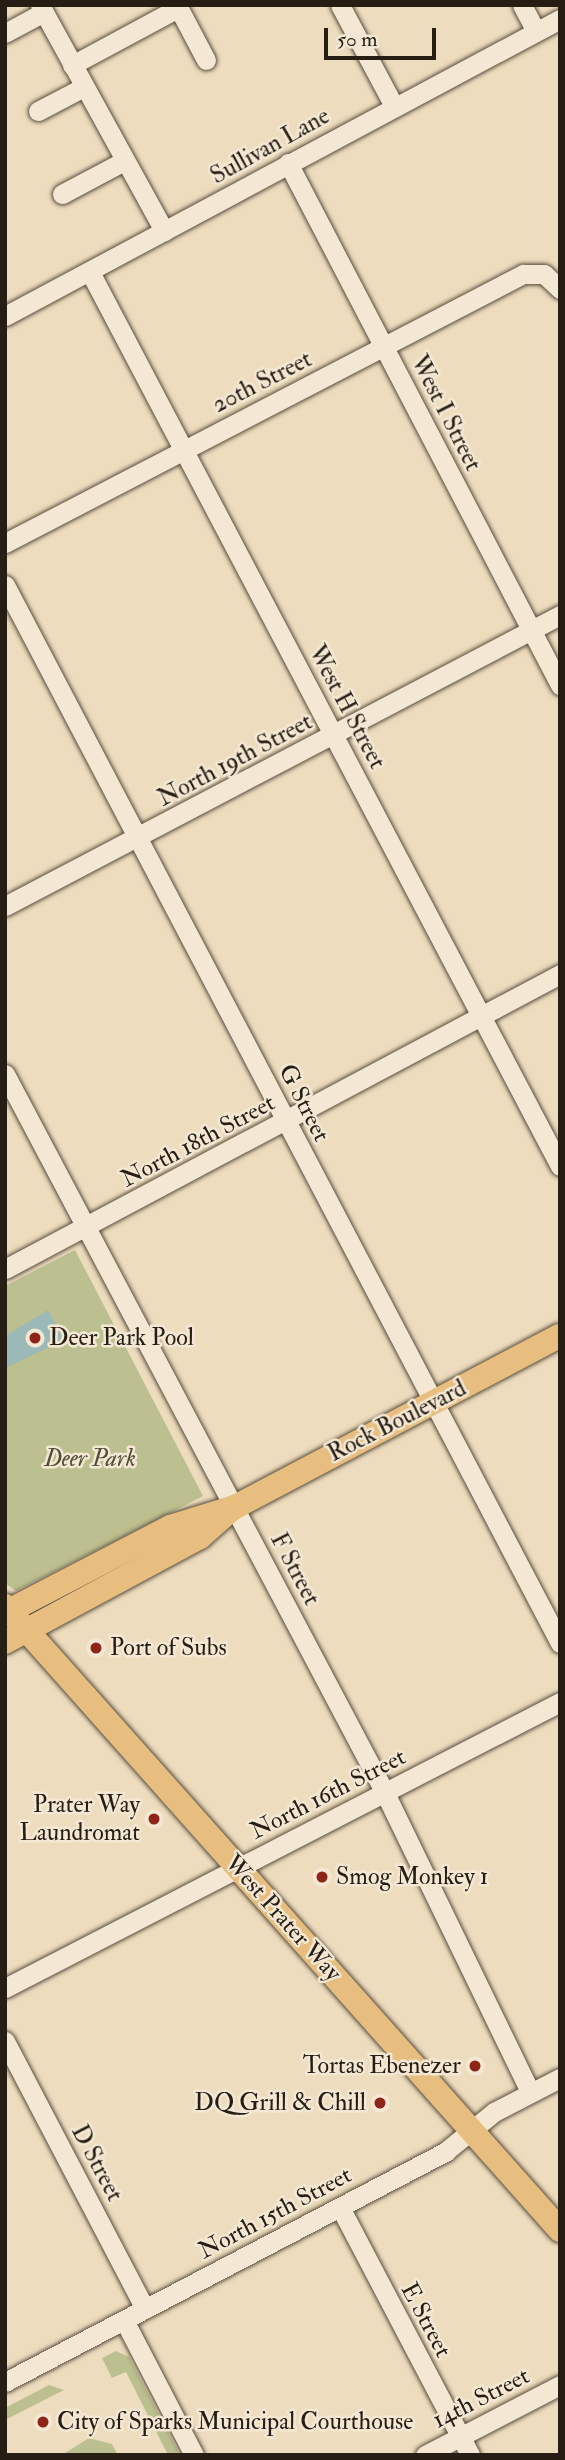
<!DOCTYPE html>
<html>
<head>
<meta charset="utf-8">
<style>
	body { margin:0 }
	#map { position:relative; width:565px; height:2460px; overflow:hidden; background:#eedcbe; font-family:"IM FELL Double Pica",serif }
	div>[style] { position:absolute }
	.green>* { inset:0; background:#bcbf8f }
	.water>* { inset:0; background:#9bbab7 }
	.roads { filter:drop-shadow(0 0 2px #584e3e) drop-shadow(0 0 2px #584e3e) }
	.minor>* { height:19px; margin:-9.5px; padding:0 9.5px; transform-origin:9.5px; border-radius:9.5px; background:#f4e8d5 }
	.major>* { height:24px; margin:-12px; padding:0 12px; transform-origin:12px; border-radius:12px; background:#e7be7f }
	.dots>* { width:19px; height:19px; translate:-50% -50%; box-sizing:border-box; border:4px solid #f4e8d5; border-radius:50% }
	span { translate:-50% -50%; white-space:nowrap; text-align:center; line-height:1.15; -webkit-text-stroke:5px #f4e8d5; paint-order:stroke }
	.street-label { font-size:24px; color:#261e14 }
	.poi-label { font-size:24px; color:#261e14 }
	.left { translate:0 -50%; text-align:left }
	.right { translate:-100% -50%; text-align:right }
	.park-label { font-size:24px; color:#534e39; font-style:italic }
	.frame { position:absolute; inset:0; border:7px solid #261e14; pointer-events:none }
	.scale { position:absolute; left:324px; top:28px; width:112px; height:32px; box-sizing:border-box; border:4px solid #261e14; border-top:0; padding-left:9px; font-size:21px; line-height:24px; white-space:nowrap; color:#261e14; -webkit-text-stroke:5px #f4e8d5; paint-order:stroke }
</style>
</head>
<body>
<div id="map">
	<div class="green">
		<i style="clip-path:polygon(75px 1250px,203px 1496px,16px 1591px,5px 1583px,5px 1286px)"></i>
		<i style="clip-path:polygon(116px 2351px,129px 2357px,180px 2455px,168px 2455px,126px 2372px,112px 2378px,102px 2358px)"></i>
		<i style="clip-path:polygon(49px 2385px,64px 2390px,5px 2420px,5px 2408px)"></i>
		<i style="clip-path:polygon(89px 2438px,112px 2444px,118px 2455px,62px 2455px)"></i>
	</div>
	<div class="water">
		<i style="clip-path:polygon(48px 1310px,64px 1340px,5px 1368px,5px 1336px)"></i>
	</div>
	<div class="roads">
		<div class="minor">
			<i style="left:40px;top:5px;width:258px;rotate:61.2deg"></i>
			<i style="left:177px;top:5px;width:62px;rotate:62.2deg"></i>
			<i style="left:340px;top:5px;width:115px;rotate:61.9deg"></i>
			<i style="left:522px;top:5px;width:30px;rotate:62deg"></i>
			<i style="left:5px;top:33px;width:44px;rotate:-28.3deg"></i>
			<i style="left:72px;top:65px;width:120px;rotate:-28.3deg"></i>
			<i style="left:38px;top:111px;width:52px;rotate:-27.6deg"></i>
			<i style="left:288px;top:163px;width:589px;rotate:62.48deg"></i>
			<i style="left:62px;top:194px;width:70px;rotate:-28deg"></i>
			<i style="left:90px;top:272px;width:1010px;rotate:62.27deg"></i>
			<i style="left:5px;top:316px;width:629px;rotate:-28.15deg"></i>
			<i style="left:5px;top:543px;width:584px;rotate:-27.44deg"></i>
			<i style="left:523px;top:274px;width:21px"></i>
			<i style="left:544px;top:274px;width:22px;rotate:43deg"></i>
			<i style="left:5px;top:585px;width:1195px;rotate:62.32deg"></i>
			<i style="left:5px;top:906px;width:627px;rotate:-27.67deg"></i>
			<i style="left:5px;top:1074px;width:813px;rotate:62.14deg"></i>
			<i style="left:385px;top:1793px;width:332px;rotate:64.1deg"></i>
			<i style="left:5px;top:1269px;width:629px;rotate:-27.99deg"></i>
			<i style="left:5px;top:1988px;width:624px;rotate:-27.26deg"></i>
			<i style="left:5px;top:2041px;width:302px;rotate:62.4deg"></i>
			<i style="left:340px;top:2207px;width:280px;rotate:62.3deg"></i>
			<i style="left:124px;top:2320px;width:152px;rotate:62.6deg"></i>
			<i style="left:5px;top:2382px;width:498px;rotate:-27.6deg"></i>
			<i style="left:446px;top:2151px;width:62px;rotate:-39.1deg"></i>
			<i style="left:494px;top:2112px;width:74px;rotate:-27.3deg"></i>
			<i style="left:425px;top:2455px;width:152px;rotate:-27.4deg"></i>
		</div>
		<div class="major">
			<i style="left:5px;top:1606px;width:835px;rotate:48.35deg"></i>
			<i style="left:5px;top:1613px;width:186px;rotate:-27.5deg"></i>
			<i style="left:170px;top:1527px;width:68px;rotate:-17.1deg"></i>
			<i style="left:235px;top:1507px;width:367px;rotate:-27.8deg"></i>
			<i style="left:5px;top:1642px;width:221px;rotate:-28.3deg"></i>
			<i style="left:200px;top:1537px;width:45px;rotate:-41.4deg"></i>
		</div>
	</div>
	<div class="dots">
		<i style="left:35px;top:1338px;background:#8f2418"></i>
		<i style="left:96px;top:1648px;background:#8f2418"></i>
		<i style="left:154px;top:1819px;background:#8f2418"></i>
		<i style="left:322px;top:1877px;background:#8f2418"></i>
		<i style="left:475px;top:2066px;background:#8f2418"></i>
		<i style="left:380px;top:2103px;background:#8f2418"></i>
		<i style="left:43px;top:2422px;background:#8f2418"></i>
	</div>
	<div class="street-label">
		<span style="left:270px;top:146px;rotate:-29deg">Sullivan Lane</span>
		<span style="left:262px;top:382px;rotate:-27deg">20th Street</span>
		<span style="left:446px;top:413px;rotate:63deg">West I Street</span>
		<span style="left:347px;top:707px;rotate:62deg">West H Street</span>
		<span style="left:235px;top:760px;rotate:-28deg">North 19th Street</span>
		<span style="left:304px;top:1103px;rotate:63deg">G Street</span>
		<span style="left:198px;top:1141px;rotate:-28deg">North 18th Street</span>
		<span style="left:397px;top:1421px;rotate:-27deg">Rock Boulevard</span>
		<span style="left:295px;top:1569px;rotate:62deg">F Street</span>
		<span style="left:328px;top:1794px;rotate:-27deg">North 16th Street</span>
		<span style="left:283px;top:1918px;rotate:48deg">West Prater Way</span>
		<span style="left:97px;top:2163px;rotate:62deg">D Street</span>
		<span style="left:275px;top:2213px;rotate:-28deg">North 15th Street</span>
		<span style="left:426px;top:2320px;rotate:62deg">E Street</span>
		<span style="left:481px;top:2398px;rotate:-27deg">14th Street</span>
	</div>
	<div class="poi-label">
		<span class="left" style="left:49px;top:1338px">Deer Park Pool</span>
		<span class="left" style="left:110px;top:1648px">Port of Subs</span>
		<span class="right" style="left:140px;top:1819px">Prater Way<br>Laundromat</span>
		<span class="left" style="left:336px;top:1877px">Smog Monkey 1</span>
		<span class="right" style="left:461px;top:2066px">Tortas Ebenezer</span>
		<span class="right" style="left:366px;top:2103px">DQ Grill &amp; Chill</span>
		<span class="left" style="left:57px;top:2422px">City of Sparks Municipal Courthouse</span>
	</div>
	<div class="park-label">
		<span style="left:90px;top:1459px">Deer Park</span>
	</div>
	<div class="frame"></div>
	<div class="scale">50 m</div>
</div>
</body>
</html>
